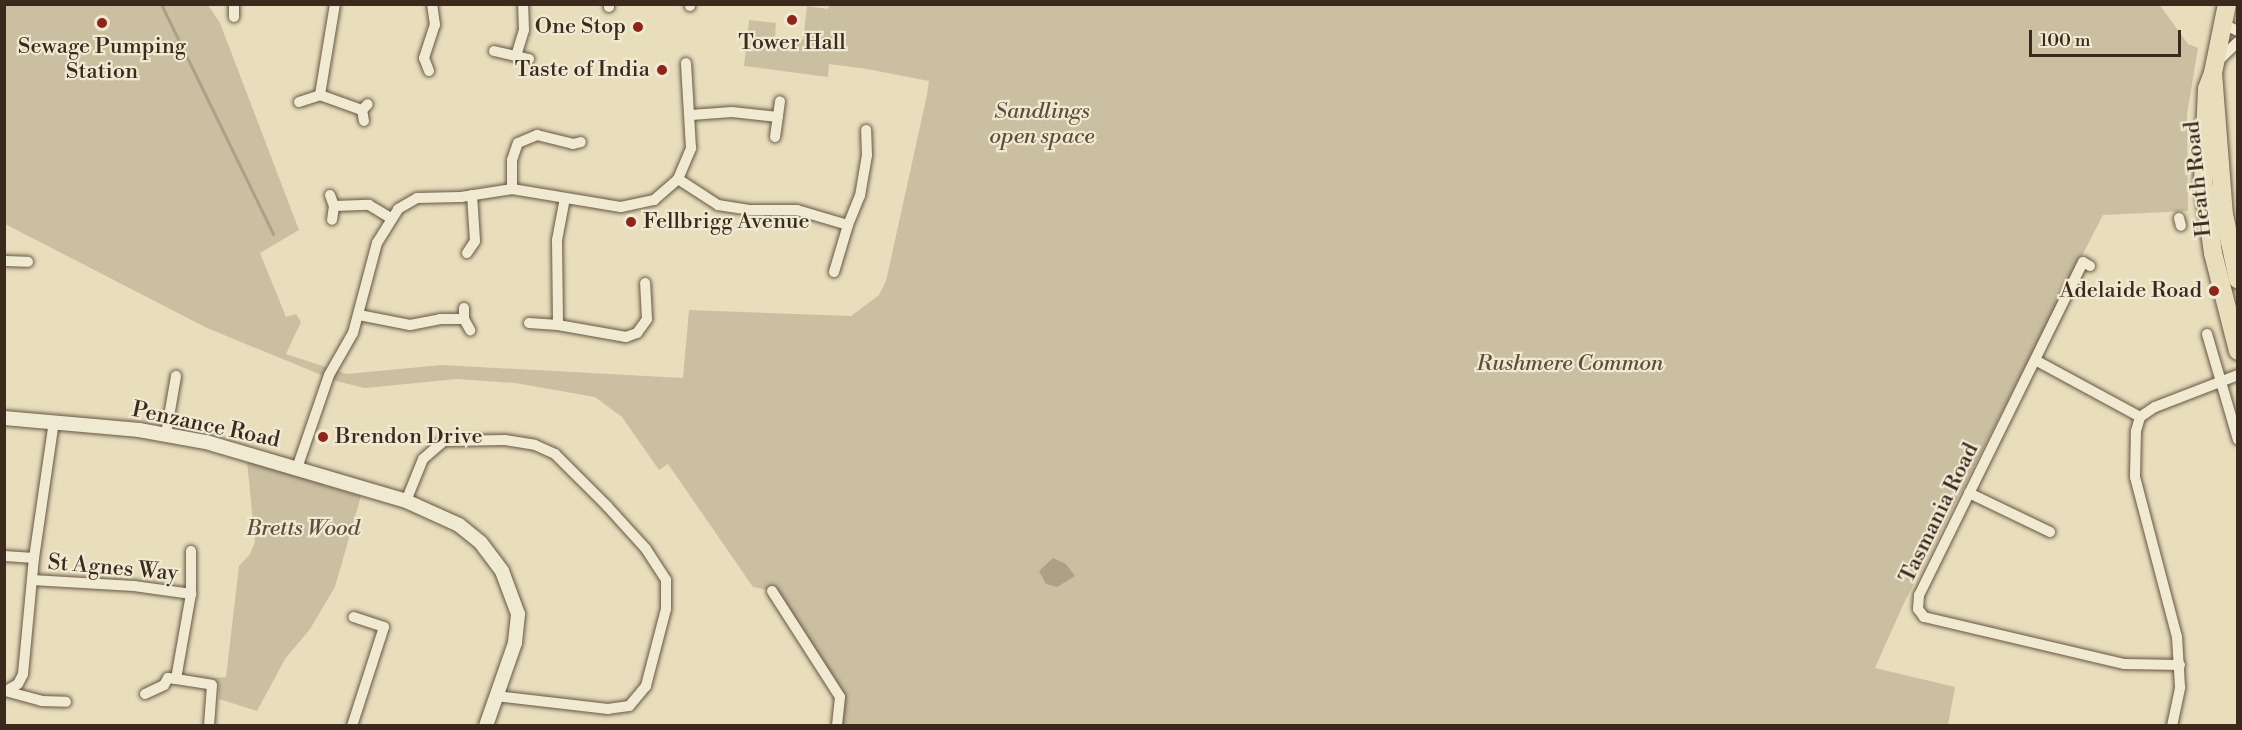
<!DOCTYPE html>
<html>
<head>
<meta charset="utf-8">
<style>
	body { margin:0 }
	#map { position:relative; width:2242px; height:730px; overflow:hidden; background:#e8debc; font-family:"Libre Bodoni",serif }
	div>[style] { position:absolute }
	.green>* { inset:0; background:#cabfa1 }
	.water>* { inset:0; background:#ada086 }
	.stream>* { height:3px; margin:-1.5px; padding:0 1.5px; transform-origin:1.5px; border-radius:1.5px; background:#ada086 }
	.roads { filter:drop-shadow(0 0 2px #665644) drop-shadow(0 0 2px #665644) }
	.minor>* { height:10px; margin:-5px; padding:0 5px; transform-origin:5px; border-radius:5px; background:#f0ead3 }
	.tertiary>* { height:14px; margin:-7px; padding:0 7px; transform-origin:7px; border-radius:7px; background:#f0ead3 }
	.primary>* { height:18px; margin:-9px; padding:0 9px; transform-origin:9px; border-radius:9px; background:#e8debc }
	.dots>* { width:16px; height:16px; translate:-50% -50%; box-sizing:border-box; border:3px solid #f0ead3; border-radius:50% }
	span { translate:-50% -50%; white-space:nowrap; text-align:center; line-height:1.15; -webkit-text-stroke:4.5px #f0ead3; paint-order:stroke }
	.poi-label { font-size:22px; color:#3a291c }
	.right { translate:-100% -50%; text-align:right }
	.left { translate:0 -50%; text-align:left }
	.park-label { font-size:22px; color:#5e4e3d; font-style:italic }
	.street-label { font-size:22px; color:#3a291c }
	.frame { position:absolute; inset:0; border:6px solid #3a291c; pointer-events:none }
	.scale { position:absolute; left:2029px; top:30px; width:152px; height:27px; box-sizing:border-box; border:3px solid #3a291c; border-top:0; padding-left:8px; font-size:18px; line-height:21px; white-space:nowrap; color:#3a291c; -webkit-text-stroke:4px #f0ead3; paint-order:stroke }
</style>
</head>
<body>
<div id="map">
	<div class="green">
		<i style="clip-path:polygon(2159px 4px,2188px 44px,2198px 48px,2187px 114px,2188px 211px,2103px 215px,1903px 605px,1875px 668px,1955px 687px,1948px 725px,837px 726px,840px 697px,772px 591px,753px 587px,668px 464px,659px 470px,622px 417px,595px 397px,515px 383px,457px 379px,365px 388px,336px 381px,207px 328px,5px 224px,4px 5px,208px 5px,220px 23px,299px 230px,260px 253px,286px 317px,296px 314px,301px 322px,286px 354px,347px 374px,441px 365px,683px 378px,689px 310px,851px 316px,879px 295px,886px 281px,927px 95px,929px 81px,867px 69px,829px 64px,828px 77px,744px 66px,749px 20px,776px 23px,775px 37px,803px 40px,807px 6px,828px 9px,829px 5px)"></i>
		<i style="clip-path:polygon(247px 461px,361px 496px,335px 587px,310px 629px,285px 659px,257px 711px,219px 699px,219px 685px,212px 678px,226px 677px,239px 566px,250px 554px,255px 542px)"></i>
	</div>
	<div class="water">
		<i style="clip-path:polygon(1053px 558px,1066px 564px,1075px 576px,1057px 587px,1046px 584px,1039px 571px)"></i>
	</div>
	<div class="stream">
		<i style="left:161px;top:4px;width:256px;rotate:64deg"></i>
	</div>
	<div class="roads">
		<div class="minor">
			<i style="left:335px;top:4px;width:92px;rotate:99.4deg"></i>
			<i style="left:320px;top:95px;width:45px;rotate:19.7deg"></i>
			<i style="left:690px;top:6px;width:2px;rotate:-90deg"></i>
			<i style="left:609px;top:7px;width:3px;rotate:-90deg"></i>
			<i style="left:234px;top:17px;width:13px;rotate:-90deg"></i>
			<i style="left:2223px;top:24px;width:17px;rotate:25deg"></i>
			<i style="left:494px;top:51px;width:36px;rotate:13deg"></i>
			<i style="left:516px;top:56px;width:27px;rotate:-73deg"></i>
			<i style="left:524px;top:30px;width:26px;rotate:-92deg"></i>
			<i style="left:424px;top:58px;width:35px;rotate:-72deg"></i>
			<i style="left:435px;top:25px;width:21px;rotate:-98deg"></i>
			<i style="left:424px;top:58px;width:14px;rotate:69deg"></i>
			<i style="left:2216px;top:63px;width:30px;rotate:-44deg"></i>
			<i style="left:299px;top:102px;width:22px;rotate:-18deg"></i>
			<i style="left:691px;top:115px;width:41px;rotate:-4.2deg"></i>
			<i style="left:732px;top:112px;width:46px;rotate:6.2deg"></i>
			<i style="left:364px;top:121px;width:11px;rotate:-100deg"></i>
			<i style="left:362px;top:110px;width:8px;rotate:-45deg"></i>
			<i style="left:775px;top:137px;width:36px;rotate:-82deg"></i>
			<i style="left:678px;top:179px;width:48px;rotate:33deg"></i>
			<i style="left:718px;top:205px;width:33px;rotate:9deg"></i>
			<i style="left:751px;top:210px;width:46px"></i>
			<i style="left:797px;top:210px;width:53px;rotate:16.4deg"></i>
			<i style="left:848px;top:225px;width:31px;rotate:-68deg"></i>
			<i style="left:860px;top:196px;width:42px;rotate:-80.3deg"></i>
			<i style="left:867px;top:155px;width:25px;rotate:-92deg"></i>
			<i style="left:512px;top:189px;width:29px;rotate:-90deg"></i>
			<i style="left:512px;top:160px;width:18px;rotate:-71deg"></i>
			<i style="left:518px;top:143px;width:21px;rotate:-23deg"></i>
			<i style="left:537px;top:135px;width:37px;rotate:14deg"></i>
			<i style="left:573px;top:144px;width:8px;rotate:-14deg"></i>
			<i style="left:330px;top:195px;width:12px;rotate:70deg"></i>
			<i style="left:334px;top:206px;width:14px;rotate:98deg"></i>
			<i style="left:565px;top:198px;width:43px;rotate:100.8deg"></i>
			<i style="left:557px;top:240px;width:85px;rotate:89.3deg"></i>
			<i style="left:558px;top:325px;width:69px;rotate:10deg"></i>
			<i style="left:626px;top:337px;width:12px;rotate:-20deg"></i>
			<i style="left:637px;top:333px;width:17px;rotate:-54deg"></i>
			<i style="left:647px;top:319px;width:36px;rotate:-93deg"></i>
			<i style="left:334px;top:206px;width:35px;rotate:-2deg"></i>
			<i style="left:369px;top:205px;width:26px;rotate:31deg"></i>
			<i style="left:2179px;top:218px;width:8px;rotate:76deg"></i>
			<i style="left:467px;top:253px;width:14px;rotate:-56deg"></i>
			<i style="left:475px;top:241px;width:46px;rotate:-93.7deg"></i>
			<i style="left:4px;top:261px;width:24px;rotate:2deg"></i>
			<i style="left:2090px;top:266px;width:8px;rotate:-150deg"></i>
			<i style="left:2083px;top:262px;width:371px;rotate:116.2deg"></i>
			<i style="left:1919px;top:595px;width:14px;rotate:94deg"></i>
			<i style="left:1918px;top:609px;width:10px;rotate:53deg"></i>
			<i style="left:1924px;top:617px;width:206px;rotate:13.2deg"></i>
			<i style="left:2125px;top:664px;width:55px;rotate:1deg"></i>
			<i style="left:834px;top:272px;width:49px;rotate:-73.4deg"></i>
			<i style="left:464px;top:308px;width:11px;rotate:90deg"></i>
			<i style="left:464px;top:319px;width:13px;rotate:61deg"></i>
			<i style="left:359px;top:315px;width:52px;rotate:11.1deg"></i>
			<i style="left:410px;top:325px;width:31px;rotate:-11deg"></i>
			<i style="left:440px;top:319px;width:24px"></i>
			<i style="left:529px;top:323px;width:29px;rotate:4deg"></i>
			<i style="left:2207px;top:334px;width:110px;rotate:73.7deg"></i>
			<i style="left:2037px;top:361px;width:117px;rotate:28.5deg"></i>
			<i style="left:166px;top:434px;width:59px;rotate:-80.2deg"></i>
			<i style="left:297px;top:468px;width:98px;rotate:-71deg"></i>
			<i style="left:329px;top:375px;width:48px;rotate:-60.3deg"></i>
			<i style="left:353px;top:333px;width:93px;rotate:-75.1deg"></i>
			<i style="left:377px;top:243px;width:40px;rotate:-58deg"></i>
			<i style="left:398px;top:209px;width:22px;rotate:-30deg"></i>
			<i style="left:417px;top:198px;width:44px;rotate:-1.3deg"></i>
			<i style="left:461px;top:197px;width:52px;rotate:-8.9deg"></i>
			<i style="left:512px;top:189px;width:110px;rotate:9.4deg"></i>
			<i style="left:621px;top:207px;width:34px;rotate:-12deg"></i>
			<i style="left:654px;top:200px;width:32px;rotate:-41deg"></i>
			<i style="left:678px;top:179px;width:34px;rotate:-67deg"></i>
			<i style="left:691px;top:148px;width:85px;rotate:-93.4deg"></i>
			<i style="left:1969px;top:493px;width:90px;rotate:25.7deg"></i>
			<i style="left:406px;top:501px;width:45px;rotate:-68deg"></i>
			<i style="left:423px;top:459px;width:28px;rotate:-41deg"></i>
			<i style="left:444px;top:441px;width:61px;rotate:-0.9deg"></i>
			<i style="left:505px;top:440px;width:30px;rotate:9deg"></i>
			<i style="left:535px;top:445px;width:22px;rotate:24deg"></i>
			<i style="left:555px;top:454px;width:74px;rotate:45deg"></i>
			<i style="left:607px;top:506px;width:58px;rotate:47.8deg"></i>
			<i style="left:646px;top:549px;width:37px;rotate:57deg"></i>
			<i style="left:666px;top:580px;width:29px;rotate:90deg"></i>
			<i style="left:666px;top:609px;width:80px;rotate:104.6deg"></i>
			<i style="left:646px;top:686px;width:26px;rotate:130deg"></i>
			<i style="left:629px;top:706px;width:21px;rotate:172deg"></i>
			<i style="left:608px;top:709px;width:113px;rotate:-173.4deg"></i>
			<i style="left:4px;top:556px;width:30px;rotate:4deg"></i>
			<i style="left:32px;top:580px;width:102px;rotate:3.4deg"></i>
			<i style="left:134px;top:586px;width:58px;rotate:8deg"></i>
			<i style="left:191px;top:594px;width:86px;rotate:100deg"></i>
			<i style="left:176px;top:679px;width:36px;rotate:9deg"></i>
			<i style="left:212px;top:685px;width:41px;rotate:94.2deg"></i>
			<i style="left:772px;top:591px;width:126px;rotate:57.3deg"></i>
			<i style="left:840px;top:697px;width:29px;rotate:96deg"></i>
			<i style="left:191px;top:594px;width:43px;rotate:-90deg"></i>
			<i style="left:4px;top:692px;width:16px;rotate:-30deg"></i>
			<i style="left:18px;top:684px;width:11px;rotate:-63deg"></i>
			<i style="left:23px;top:674px;width:117px;rotate:-84.6deg"></i>
			<i style="left:34px;top:558px;width:138px;rotate:-81.7deg"></i>
			<i style="left:9px;top:692px;width:34px;rotate:15deg"></i>
			<i style="left:42px;top:701px;width:24px;rotate:2deg"></i>
			<i style="left:145px;top:694px;width:21px;rotate:-25deg"></i>
			<i style="left:164px;top:685px;width:8px;rotate:-60deg"></i>
			<i style="left:168px;top:678px;width:8px;rotate:7deg"></i>
			<i style="left:352px;top:726px;width:104px;rotate:-72.1deg"></i>
			<i style="left:384px;top:627px;width:32px;rotate:-162deg"></i>
			<i style="left:2172px;top:726px;width:40px;rotate:-78deg"></i>
			<i style="left:2180px;top:687px;width:50px;rotate:-93.4deg"></i>
			<i style="left:2177px;top:637px;width:165px;rotate:-104.7deg"></i>
			<i style="left:2135px;top:477px;width:46px;rotate:-88.8deg"></i>
			<i style="left:2136px;top:431px;width:15px;rotate:-74deg"></i>
			<i style="left:2140px;top:417px;width:18px;rotate:-34deg"></i>
			<i style="left:2155px;top:407px;width:89px;rotate:-21.1deg"></i>
		</div>
		<div class="tertiary">
			<i style="left:4px;top:418px;width:136px;rotate:5.1deg"></i>
			<i style="left:139px;top:430px;width:68px;rotate:10.2deg"></i>
			<i style="left:206px;top:442px;width:209px;rotate:16.4deg"></i>
			<i style="left:406px;top:501px;width:58px;rotate:24.4deg"></i>
			<i style="left:459px;top:525px;width:28px;rotate:39deg"></i>
			<i style="left:481px;top:543px;width:35px;rotate:53deg"></i>
			<i style="left:502px;top:571px;width:46px;rotate:69.6deg"></i>
			<i style="left:518px;top:614px;width:29px;rotate:96deg"></i>
			<i style="left:515px;top:643px;width:88px;rotate:109.3deg"></i>
		</div>
		<div class="primary">
			<i style="left:2227px;top:4px;width:70px;rotate:101.5deg"></i>
			<i style="left:2213px;top:73px;width:142px;rotate:85.6deg"></i>
			<i style="left:2224px;top:215px;width:66px;rotate:77.7deg"></i>
			<i style="left:2213px;top:73px;width:17px;rotate:111deg"></i>
			<i style="left:2207px;top:89px;width:91px;rotate:92.5deg"></i>
			<i style="left:2203px;top:180px;width:74px;rotate:82.2deg"></i>
			<i style="left:2213px;top:253px;width:101px;rotate:75.7deg"></i>
		</div>
	</div>
	<div class="dots">
		<i style="left:792px;top:20px;background:#8f2418"></i>
		<i style="left:102px;top:23px;background:#8f2418"></i>
		<i style="left:638px;top:27px;background:#8f2418"></i>
		<i style="left:662px;top:70px;background:#8f2418"></i>
		<i style="left:631px;top:222px;background:#8f2418"></i>
		<i style="left:2214px;top:291px;background:#8f2418"></i>
		<i style="left:323px;top:437px;background:#8f2418"></i>
	</div>
	<div class="poi-label">
		<span class="right" style="left:626px;top:27px">One Stop</span>
		<span style="left:792px;top:43px">Tower Hall</span>
		<span style="left:102px;top:59px">Sewage Pumping<br>Station</span>
		<span class="right" style="left:650px;top:70px">Taste of India</span>
		<span class="left" style="left:643px;top:222px">Fellbrigg Avenue</span>
		<span class="right" style="left:2202px;top:291px">Adelaide Road</span>
		<span class="left" style="left:335px;top:437px">Brendon Drive</span>
	</div>
	<div class="park-label">
		<span style="left:1042px;top:124px">Sandlings<br>open space</span>
		<span style="left:1570px;top:364px">Rushmere Common</span>
		<span style="left:303px;top:529px">Bretts Wood</span>
	</div>
	<div class="street-label">
		<span style="left:2198px;top:179px;rotate:-96deg">Heath Road</span>
		<span style="left:206px;top:425px;rotate:12deg">Penzance Road</span>
		<span style="left:1939px;top:513px;rotate:-64deg">Tasmania Road</span>
		<span style="left:113px;top:568px;rotate:5deg">St Agnes Way</span>
	</div>
	<div class="frame"></div>
	<div class="scale">100 m</div>
</div>
</body>
</html>
